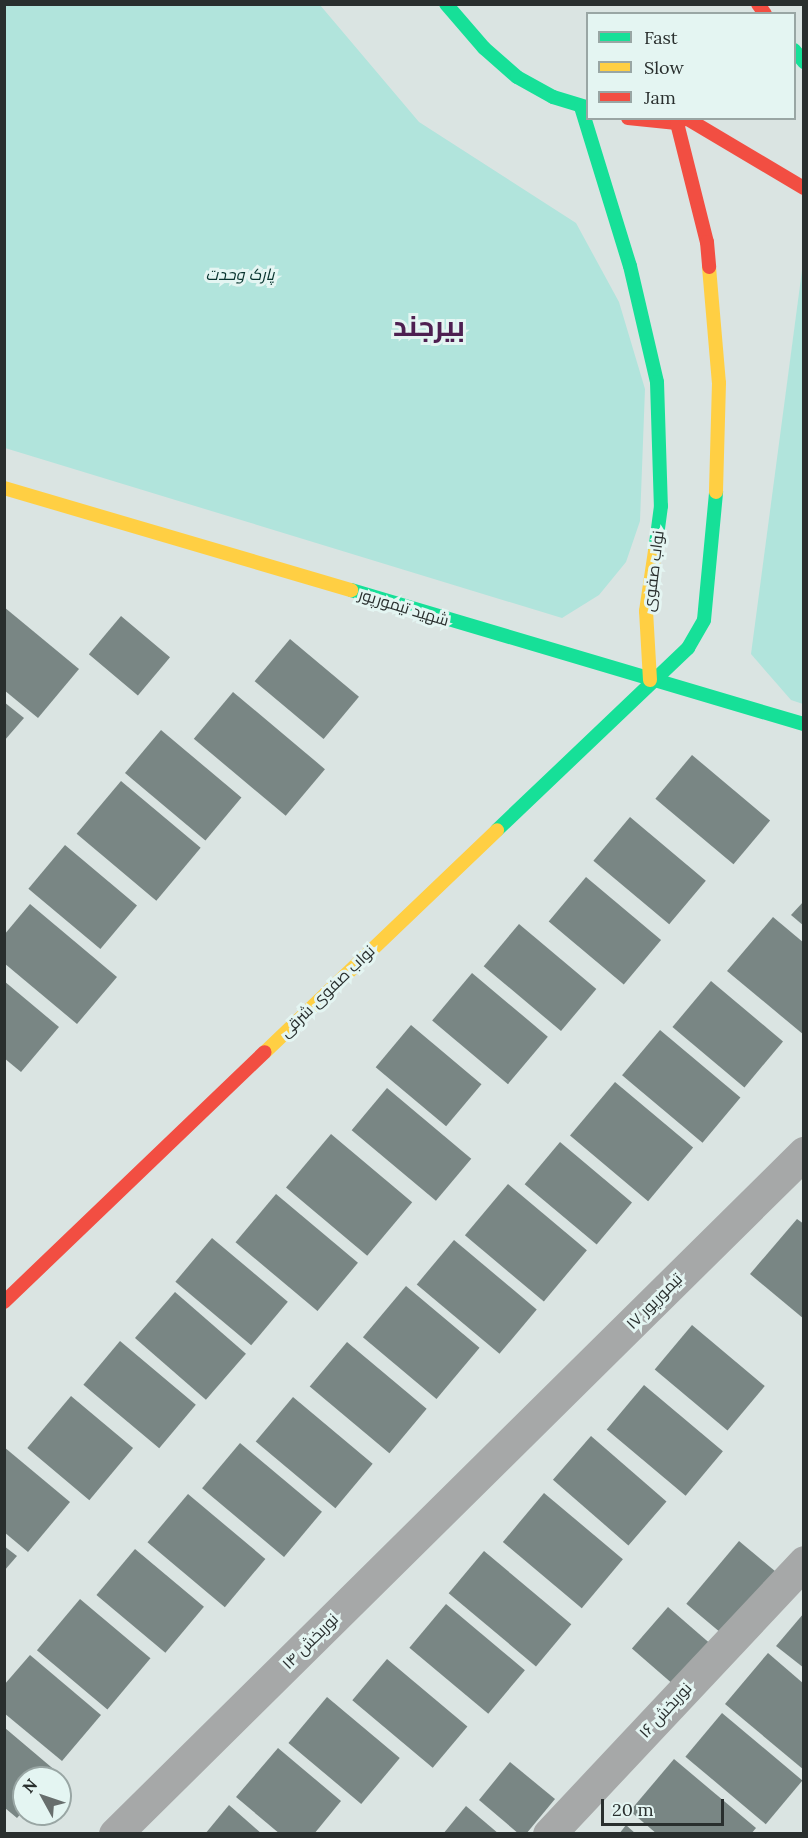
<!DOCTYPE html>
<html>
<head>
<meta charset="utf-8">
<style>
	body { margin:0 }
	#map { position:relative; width:808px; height:1838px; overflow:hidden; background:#dae4e2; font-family:Lora,Cairo,serif }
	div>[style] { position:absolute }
	.green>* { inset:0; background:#b1e4dc }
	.building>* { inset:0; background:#798684; transform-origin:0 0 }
	.street>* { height:33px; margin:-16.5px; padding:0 16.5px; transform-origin:16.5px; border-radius:16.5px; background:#a6a8a8 }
	.fast>* { height:14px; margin:-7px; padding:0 7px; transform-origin:7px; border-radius:7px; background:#16e098 }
	.slow>* { height:14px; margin:-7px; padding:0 7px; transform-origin:7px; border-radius:7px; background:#ffcf43 }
	.jam>* { height:14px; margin:-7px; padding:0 7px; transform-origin:7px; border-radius:7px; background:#f24e42 }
	span { translate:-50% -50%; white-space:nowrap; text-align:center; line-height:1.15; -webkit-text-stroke:6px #e4f5f2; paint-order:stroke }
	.park-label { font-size:16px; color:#08332e; font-style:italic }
	.street-label { font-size:16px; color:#292f2e }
	.town-label { font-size:28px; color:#4e1f51; font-weight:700 }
	.frame { position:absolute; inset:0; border:6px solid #292f2e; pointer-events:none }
	.legend { position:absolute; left:586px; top:12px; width:210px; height:108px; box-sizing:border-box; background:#e4f5f2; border:2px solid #99a6a4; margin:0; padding:8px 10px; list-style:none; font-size:18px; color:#292f2e }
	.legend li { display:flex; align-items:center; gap:12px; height:30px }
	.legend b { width:30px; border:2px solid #99a6a4 }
	.north { position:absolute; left:12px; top:1766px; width:60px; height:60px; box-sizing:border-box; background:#e4f5f2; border:2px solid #99a6a4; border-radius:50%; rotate:310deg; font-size:16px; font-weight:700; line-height:24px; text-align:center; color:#292f2e }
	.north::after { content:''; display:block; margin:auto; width:21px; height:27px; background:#676e6d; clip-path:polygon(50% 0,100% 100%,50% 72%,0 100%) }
	.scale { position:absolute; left:601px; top:1799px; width:123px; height:27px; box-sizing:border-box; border:3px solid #292f2e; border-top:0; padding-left:8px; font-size:18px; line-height:21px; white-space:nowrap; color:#292f2e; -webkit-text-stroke:4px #e4f5f2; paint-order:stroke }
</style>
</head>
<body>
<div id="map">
	<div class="green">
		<i style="clip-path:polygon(4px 5px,320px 5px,419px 122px,576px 223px,619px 302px,645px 389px,640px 521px,626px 562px,599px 595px,562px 618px,5px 448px)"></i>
		<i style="clip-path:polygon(803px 263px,804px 704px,803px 704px,791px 700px,751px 654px)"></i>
	</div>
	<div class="building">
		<i style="clip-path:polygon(4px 607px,79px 669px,38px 718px,4px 690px)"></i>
		<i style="left:121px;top:616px;width:64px;height:50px;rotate:40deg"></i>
		<i style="left:290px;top:639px;width:90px;height:55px;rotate:40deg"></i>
		<i style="left:233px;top:692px;width:120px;height:61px;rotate:40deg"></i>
		<i style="clip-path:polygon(4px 702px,24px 718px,4px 741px)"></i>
		<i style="left:161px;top:730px;width:105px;height:56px;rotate:40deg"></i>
		<i style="left:692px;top:755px;width:102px;height:57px;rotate:40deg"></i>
		<i style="left:121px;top:781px;width:104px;height:69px;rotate:40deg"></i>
		<i style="left:630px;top:817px;width:99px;height:57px;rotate:40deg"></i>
		<i style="left:65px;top:845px;width:94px;height:57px;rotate:40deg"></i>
		<i style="left:586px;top:877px;width:98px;height:58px;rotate:40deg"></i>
		<i style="clip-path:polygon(804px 901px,804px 926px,791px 915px)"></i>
		<i style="clip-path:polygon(30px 904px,117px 977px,77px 1024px,4px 963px,4px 935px)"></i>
		<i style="clip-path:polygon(773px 917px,804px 943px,804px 1035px,727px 971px)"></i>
		<i style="left:519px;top:924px;width:101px;height:55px;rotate:40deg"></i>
		<i style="left:472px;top:973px;width:99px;height:62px;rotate:40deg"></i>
		<i style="clip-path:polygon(4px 981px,59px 1027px,21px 1072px,4px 1058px)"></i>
		<i style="left:711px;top:981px;width:94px;height:60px;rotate:40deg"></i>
		<i style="left:411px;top:1025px;width:92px;height:55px;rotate:40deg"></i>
		<i style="left:660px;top:1030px;width:105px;height:59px;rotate:40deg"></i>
		<i style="left:615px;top:1082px;width:102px;height:70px;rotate:40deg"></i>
		<i style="left:387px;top:1088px;width:110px;height:55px;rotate:40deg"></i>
		<i style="left:331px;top:1134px;width:106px;height:70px;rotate:40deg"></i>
		<i style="left:560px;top:1142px;width:94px;height:55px;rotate:40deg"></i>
		<i style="left:508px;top:1184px;width:103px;height:67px;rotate:40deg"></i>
		<i style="left:276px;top:1194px;width:107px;height:63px;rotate:40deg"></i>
		<i style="clip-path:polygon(797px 1219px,804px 1224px,804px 1319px,750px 1274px)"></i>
		<i style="left:212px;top:1238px;width:99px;height:57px;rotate:40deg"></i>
		<i style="left:454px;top:1240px;width:108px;height:58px;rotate:40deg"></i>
		<i style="left:406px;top:1286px;width:96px;height:67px;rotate:40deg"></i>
		<i style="left:175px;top:1292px;width:94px;height:61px;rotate:41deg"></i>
		<i style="left:692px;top:1325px;width:95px;height:58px;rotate:40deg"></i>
		<i style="left:120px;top:1341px;width:99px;height:57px;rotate:40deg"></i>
		<i style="left:347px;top:1342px;width:104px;height:58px;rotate:40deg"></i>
		<i style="left:644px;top:1385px;width:103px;height:58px;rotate:40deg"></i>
		<i style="left:71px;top:1396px;width:81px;height:68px;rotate:40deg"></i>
		<i style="left:293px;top:1397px;width:104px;height:58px;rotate:40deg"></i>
		<i style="left:591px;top:1436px;width:100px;height:58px;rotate:41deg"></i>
		<i style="left:240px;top:1443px;width:107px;height:59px;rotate:40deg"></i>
		<i style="clip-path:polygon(4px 1447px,70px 1502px,28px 1552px,4px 1532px)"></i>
		<i style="left:544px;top:1493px;width:103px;height:64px;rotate:40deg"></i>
		<i style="left:188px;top:1494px;width:101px;height:63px;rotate:40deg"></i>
		<i style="left:739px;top:1541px;width:48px;height:82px;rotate:40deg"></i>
		<i style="clip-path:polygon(4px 1546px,17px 1556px,4px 1571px)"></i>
		<i style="left:135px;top:1549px;width:90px;height:60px;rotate:40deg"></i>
		<i style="left:484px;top:1551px;width:114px;height:55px;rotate:40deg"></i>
		<i style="left:80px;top:1599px;width:92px;height:67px;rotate:40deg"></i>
		<i style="left:446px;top:1604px;width:103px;height:57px;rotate:40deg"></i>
		<i style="left:668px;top:1607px;width:58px;height:55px;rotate:41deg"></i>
		<i style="clip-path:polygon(804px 1613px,804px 1668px,776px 1646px)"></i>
		<i style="clip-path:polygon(768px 1653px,804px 1684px,804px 1770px,725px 1704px)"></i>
		<i style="clip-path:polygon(30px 1655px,101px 1715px,62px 1761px,4px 1713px,4px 1685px)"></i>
		<i style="left:387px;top:1659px;width:105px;height:54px;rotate:40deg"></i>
		<i style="left:327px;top:1697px;width:95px;height:60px;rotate:40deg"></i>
		<i style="left:722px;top:1713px;width:105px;height:57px;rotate:40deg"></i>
		<i style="clip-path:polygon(5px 1728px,57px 1772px,51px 1778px,24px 1778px,24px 1810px,17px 1818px,5px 1808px)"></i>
		<i style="clip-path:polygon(278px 1748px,341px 1801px,314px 1834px,280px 1834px,236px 1797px)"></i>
		<i style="clip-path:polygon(674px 1759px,756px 1828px,751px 1834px,657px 1834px,630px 1811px)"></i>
		<i style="clip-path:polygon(510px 1762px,555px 1799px,526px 1834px,519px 1834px,479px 1800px)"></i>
		<i style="clip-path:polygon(229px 1805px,262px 1834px,205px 1834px)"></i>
		<i style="clip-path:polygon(466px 1806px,499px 1834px,443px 1834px)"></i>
		<i style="clip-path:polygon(626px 1825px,636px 1834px,619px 1834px)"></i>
	</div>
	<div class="street">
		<i style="left:115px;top:1834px;width:969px;rotate:-44.67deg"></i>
		<i style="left:549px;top:1834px;width:373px;rotate:-46.8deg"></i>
	</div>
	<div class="fast">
		<i style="left:446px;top:4px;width:58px;rotate:49.2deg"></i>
		<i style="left:484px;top:48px;width:44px;rotate:41.3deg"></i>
		<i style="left:517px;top:77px;width:41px;rotate:29.1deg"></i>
		<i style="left:553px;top:97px;width:37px;rotate:17deg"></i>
		<i style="left:794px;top:50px;width:16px;rotate:50deg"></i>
		<i style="left:581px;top:107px;width:166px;rotate:72.9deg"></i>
		<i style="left:630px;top:266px;width:119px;rotate:76.9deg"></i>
		<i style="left:657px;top:382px;width:124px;rotate:88.2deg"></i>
		<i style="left:661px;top:506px;width:45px;rotate:97.6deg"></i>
		<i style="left:351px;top:590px;width:472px;rotate:16.5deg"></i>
		<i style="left:497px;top:830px;width:264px;rotate:-43.6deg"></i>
		<i style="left:688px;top:648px;width:32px;rotate:-60deg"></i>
		<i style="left:704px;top:620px;width:129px;rotate:-84.6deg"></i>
	</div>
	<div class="slow">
		<i style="left:709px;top:267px;width:116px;rotate:85.1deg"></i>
		<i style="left:719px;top:383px;width:109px;rotate:91.6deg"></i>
		<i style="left:4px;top:488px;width:362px;rotate:16.4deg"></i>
		<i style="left:650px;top:680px;width:69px;rotate:-93.3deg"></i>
		<i style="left:646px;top:611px;width:61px;rotate:-81.5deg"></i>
		<i style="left:265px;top:1052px;width:321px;rotate:-43.7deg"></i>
	</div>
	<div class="jam">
		<i style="left:758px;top:4px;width:12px;rotate:55deg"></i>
		<i style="left:628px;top:118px;width:49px;rotate:5.8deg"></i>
		<i style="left:677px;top:123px;width:10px;rotate:-29deg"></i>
		<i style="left:686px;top:118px;width:137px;rotate:30.7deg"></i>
		<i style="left:677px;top:123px;width:123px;rotate:75.9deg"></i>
		<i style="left:707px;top:242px;width:25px;rotate:85deg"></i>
		<i style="left:4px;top:1302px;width:361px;rotate:-43.8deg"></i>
	</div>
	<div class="park-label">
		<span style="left:240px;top:274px">پارک وحدت</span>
	</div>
	<div class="street-label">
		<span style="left:653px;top:571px;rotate:-83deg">نواب صفوی</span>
		<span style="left:404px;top:607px;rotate:17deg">شهید تیمورپور</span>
		<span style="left:327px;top:991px;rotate:-44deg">نواب صفوی شرقی</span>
		<span style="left:654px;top:1301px;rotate:-45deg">تیمورپور ۱۷</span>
		<span style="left:310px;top:1641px;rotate:-45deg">نوربخش ۱۴</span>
		<span style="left:665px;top:1710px;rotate:-47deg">نوربخش ۱۶</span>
	</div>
	<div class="town-label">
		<span style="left:429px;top:326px">بیرجند</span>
	</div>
	<div class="frame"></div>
	<ul class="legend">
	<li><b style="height:8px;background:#16e098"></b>Fast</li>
	<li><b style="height:8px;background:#ffcf43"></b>Slow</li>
	<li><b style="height:8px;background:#f24e42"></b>Jam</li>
	</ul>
	<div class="north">N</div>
	<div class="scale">20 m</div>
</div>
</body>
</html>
